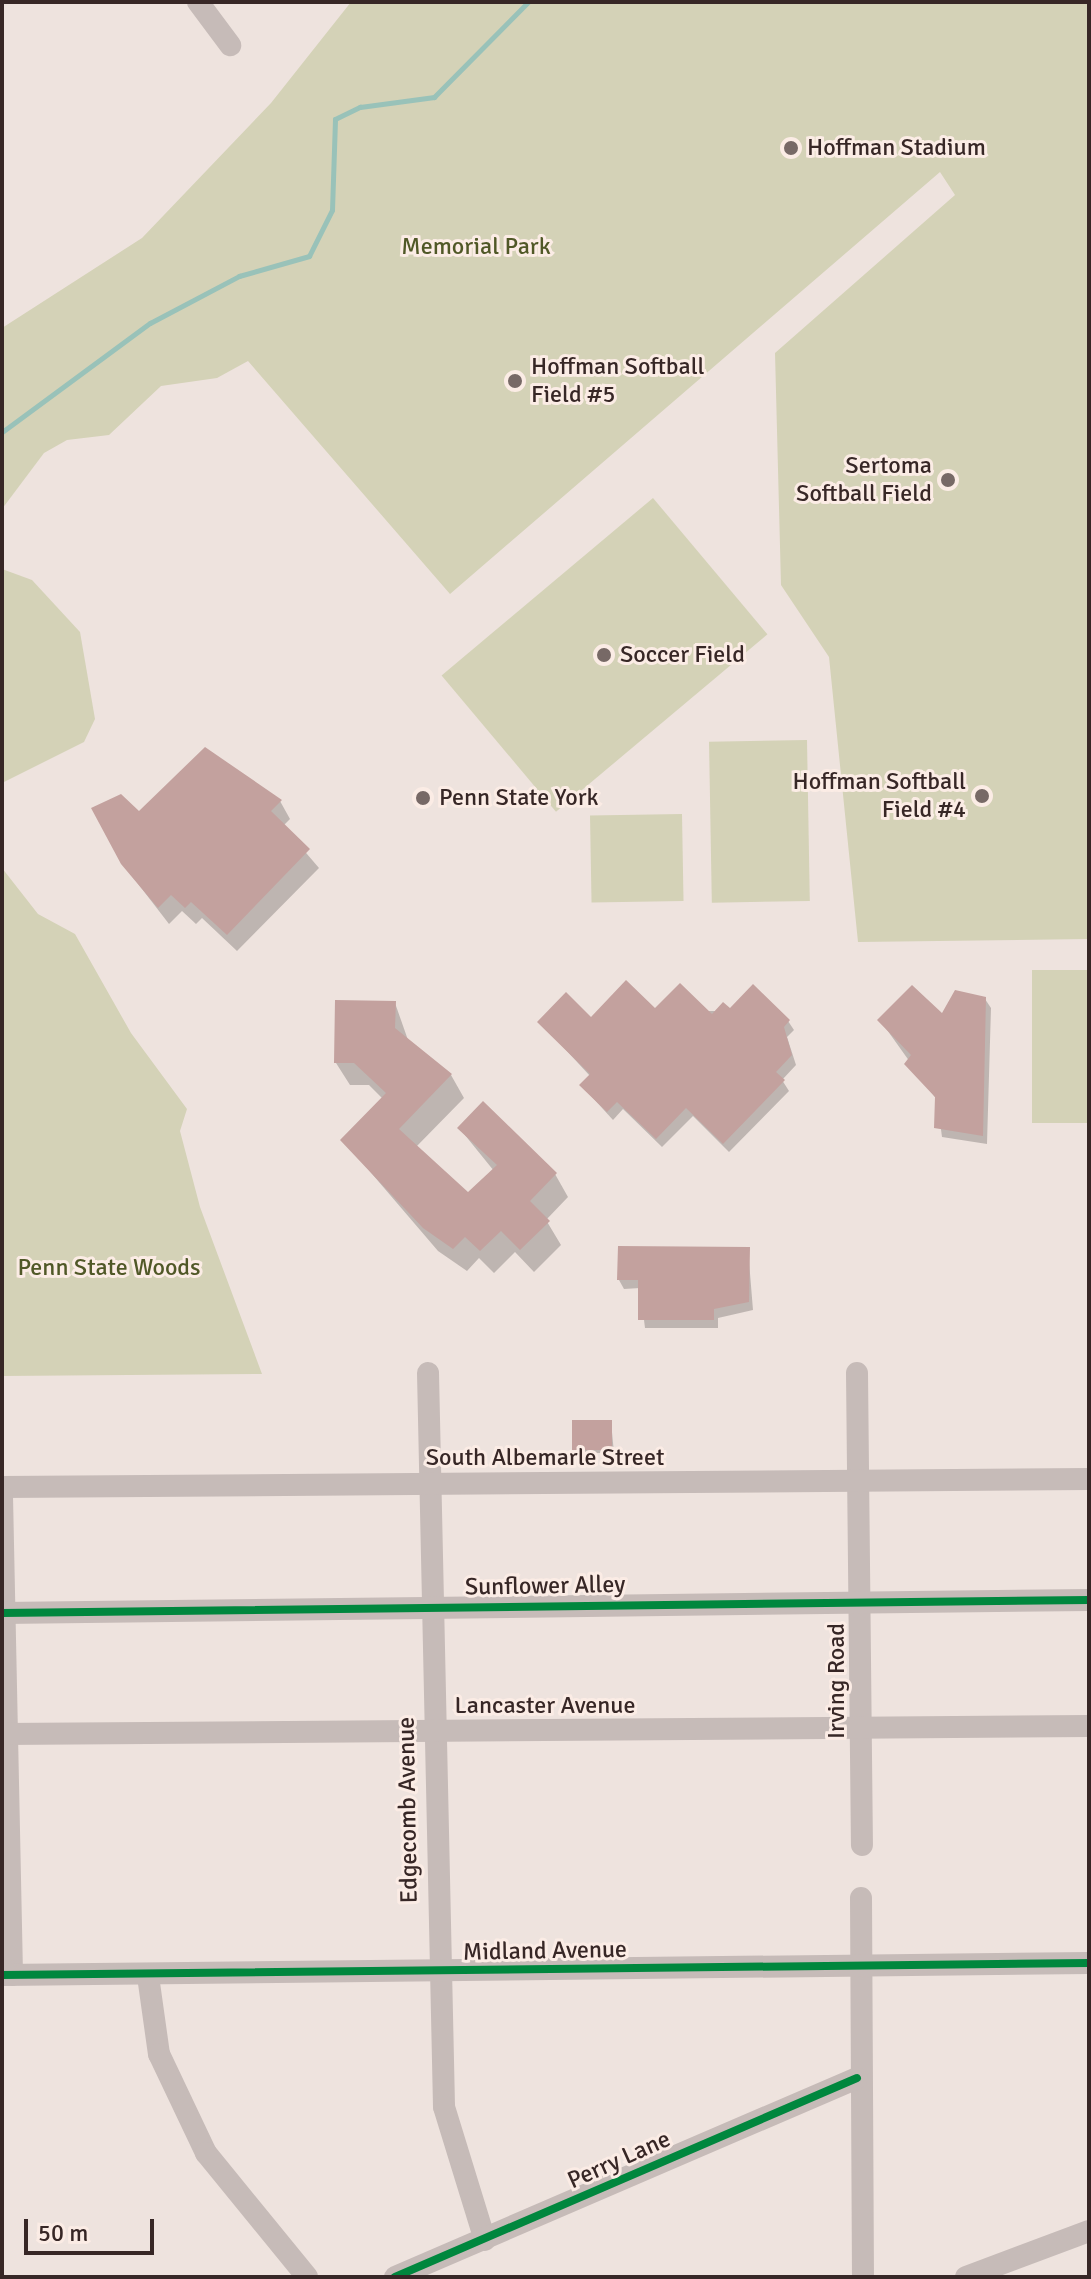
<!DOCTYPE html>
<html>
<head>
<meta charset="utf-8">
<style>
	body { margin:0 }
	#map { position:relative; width:1091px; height:2279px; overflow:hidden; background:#eee3de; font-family:Signika,sans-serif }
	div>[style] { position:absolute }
	.green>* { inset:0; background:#d4d2b7; transform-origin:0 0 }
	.shadow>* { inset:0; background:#0003 }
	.stream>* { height:5px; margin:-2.5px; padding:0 2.5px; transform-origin:2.5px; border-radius:2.5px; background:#99c2b9 }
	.building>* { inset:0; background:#c3a19e; transform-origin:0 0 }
	.minor>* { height:22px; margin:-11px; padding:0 11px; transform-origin:11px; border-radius:11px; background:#c6bbb8 }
	.cycleway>* { height:8px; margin:-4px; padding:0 4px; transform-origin:4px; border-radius:4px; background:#00873e }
	.dots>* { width:22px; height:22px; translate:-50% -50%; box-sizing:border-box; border:4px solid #fbece5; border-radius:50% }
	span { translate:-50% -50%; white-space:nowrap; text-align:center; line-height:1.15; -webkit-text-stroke:6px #fbece5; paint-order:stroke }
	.poi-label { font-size:24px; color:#372726 }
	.left { translate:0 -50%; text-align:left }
	.right { translate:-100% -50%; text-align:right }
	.park-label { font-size:24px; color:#505827 }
	.street-label { font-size:24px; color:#372726 }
	.frame { position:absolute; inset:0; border:4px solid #372726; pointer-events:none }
	.scale { position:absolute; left:24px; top:2219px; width:130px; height:36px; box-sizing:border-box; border:4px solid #372726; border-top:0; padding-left:10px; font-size:24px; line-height:28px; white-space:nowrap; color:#372726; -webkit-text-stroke:6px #fbece5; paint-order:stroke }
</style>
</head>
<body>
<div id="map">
	<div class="green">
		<i style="clip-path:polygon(351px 2px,1089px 2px,1089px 939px,858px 942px,829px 657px,781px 585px,775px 353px,955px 195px,940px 172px,450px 594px,248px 361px,217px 378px,161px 386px,109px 435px,67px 440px,44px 453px,2px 509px,2px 328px,142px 238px,271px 103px)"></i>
		<i style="left:653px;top:498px;width:178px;height:276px;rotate:50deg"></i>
		<i style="clip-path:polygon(2px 569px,32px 580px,80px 632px,95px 719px,84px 742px,2px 783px)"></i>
		<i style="left:807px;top:740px;width:161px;height:98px;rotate:89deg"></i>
		<i style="left:682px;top:814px;width:87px;height:92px;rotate:89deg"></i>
		<i style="clip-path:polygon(2px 868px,38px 914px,75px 934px,131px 1033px,187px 1109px,180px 1131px,200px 1207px,262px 1374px,2px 1376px)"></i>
		<i style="left:1032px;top:970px;width:57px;height:153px"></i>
	</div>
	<div class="shadow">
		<i style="clip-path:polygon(280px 801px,290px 819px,283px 826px,319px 868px,237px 951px,202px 918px,196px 924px,182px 911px,169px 924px,122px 863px,139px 814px)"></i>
		<i style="clip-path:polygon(985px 999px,991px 1008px,987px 1144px,942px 1137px,937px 1100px,880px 1020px,942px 1017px)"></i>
		<i style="clip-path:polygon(395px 1003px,408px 1040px,451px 1075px,464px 1098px,416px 1147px,468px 1195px,494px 1171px,460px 1129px,555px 1174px,568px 1197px,546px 1220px,561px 1245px,534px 1272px,515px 1252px,494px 1273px,479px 1258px,467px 1271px,438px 1251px,343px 1140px,383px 1099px,369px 1085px,350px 1085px,336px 1063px)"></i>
		<i style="clip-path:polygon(655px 1011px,730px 1011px,788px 1021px,794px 1030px,787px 1037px,796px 1065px,782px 1080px,789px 1091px,729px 1152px,693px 1116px,662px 1147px,623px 1109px,613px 1120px,582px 1086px,590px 1076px,540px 1022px)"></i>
		<i style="clip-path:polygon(748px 1249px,753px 1310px,718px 1318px,718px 1328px,645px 1328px,640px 1288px,624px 1289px,619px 1280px)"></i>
		<i style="clip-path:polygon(611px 1422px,614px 1453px,577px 1453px,575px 1450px)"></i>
	</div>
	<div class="stream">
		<i style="left:2px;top:432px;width:184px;rotate:-36.4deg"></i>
		<i style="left:150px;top:323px;width:101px;rotate:-27.8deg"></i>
		<i style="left:239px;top:276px;width:73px;rotate:-15.9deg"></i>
		<i style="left:309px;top:256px;width:51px;rotate:-63.4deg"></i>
		<i style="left:332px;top:210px;width:91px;rotate:-88.1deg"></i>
		<i style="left:335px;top:119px;width:28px;rotate:-26deg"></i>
		<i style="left:360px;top:107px;width:75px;rotate:-7.7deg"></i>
		<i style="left:434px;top:97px;width:134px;rotate:-45.3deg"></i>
	</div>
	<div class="building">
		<i style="clip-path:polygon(205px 747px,282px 800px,271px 811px,310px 849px,227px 935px,191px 902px,185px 908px,171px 895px,158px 908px,121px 864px,91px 808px,121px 794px,139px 811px)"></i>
		<i style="clip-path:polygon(626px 980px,655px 1008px,680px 983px,712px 1014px,723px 1002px,730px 1008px,753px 984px,790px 1020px,784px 1027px,792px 1055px,776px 1072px,785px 1080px,723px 1144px,686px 1108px,656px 1139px,617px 1102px,607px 1112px,579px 1085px,590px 1074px,537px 1022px,566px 992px,591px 1017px)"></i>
		<i style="clip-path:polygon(912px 985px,942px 1013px,955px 990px,986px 997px,983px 1136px,934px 1128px,935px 1097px,904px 1064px,911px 1055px,877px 1020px)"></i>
		<i style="clip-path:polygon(335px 1000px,396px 1001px,395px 1028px,452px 1074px,399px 1129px,468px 1192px,497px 1165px,457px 1128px,483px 1101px,557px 1173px,530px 1201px,550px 1221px,520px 1250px,501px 1231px,480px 1251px,465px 1237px,453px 1249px,423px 1228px,340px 1140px,386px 1093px,354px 1063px,334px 1063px)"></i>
		<i style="clip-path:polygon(618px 1246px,750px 1247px,749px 1302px,714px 1309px,714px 1320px,638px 1320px,638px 1280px,617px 1280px)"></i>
		<i style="left:572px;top:1420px;width:40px;height:30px"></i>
	</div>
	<div class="minor">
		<i style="left:198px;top:2px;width:54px;rotate:53.3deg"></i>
		<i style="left:428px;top:1373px;width:734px;rotate:88.75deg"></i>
		<i style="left:444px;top:2107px;width:139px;rotate:72.9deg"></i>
		<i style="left:857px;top:1373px;width:472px;rotate:89.4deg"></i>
		<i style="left:2px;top:1487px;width:1087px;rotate:-0.42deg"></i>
		<i style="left:2px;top:1496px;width:479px;rotate:88.8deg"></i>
		<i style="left:2px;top:1613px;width:1087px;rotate:-0.69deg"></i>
		<i style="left:2px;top:1734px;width:1087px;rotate:-0.42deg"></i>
		<i style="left:861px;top:1898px;width:379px;rotate:89.7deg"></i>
		<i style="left:2px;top:1975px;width:1087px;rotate:-0.63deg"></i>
		<i style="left:148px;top:1976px;width:79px;rotate:82deg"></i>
		<i style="left:159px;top:2054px;width:110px;rotate:64.6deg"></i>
		<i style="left:206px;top:2153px;width:160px;rotate:50.8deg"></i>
		<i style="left:395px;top:2277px;width:503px;rotate:-23.3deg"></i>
		<i style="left:966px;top:2277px;width:131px;rotate:-20.5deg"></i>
	</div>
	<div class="cycleway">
		<i style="left:2px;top:1613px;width:1087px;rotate:-0.69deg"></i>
		<i style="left:2px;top:1975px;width:1087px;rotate:-0.63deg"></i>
		<i style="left:395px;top:2277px;width:503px;rotate:-23.3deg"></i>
	</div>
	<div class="dots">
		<i style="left:791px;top:148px;background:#776966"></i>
		<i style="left:515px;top:381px;background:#776966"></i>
		<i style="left:948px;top:480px;background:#776966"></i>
		<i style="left:604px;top:655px;background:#776966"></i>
		<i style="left:982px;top:796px;background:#776966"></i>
		<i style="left:423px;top:798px;background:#776966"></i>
	</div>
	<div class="poi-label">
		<span class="left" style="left:807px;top:148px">Hoffman Stadium</span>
		<span class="left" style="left:531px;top:381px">Hoffman Softball<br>Field #5</span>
		<span class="right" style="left:932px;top:480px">Sertoma<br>Softball Field</span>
		<span class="left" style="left:620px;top:655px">Soccer Field</span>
		<span class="right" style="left:966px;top:796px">Hoffman Softball<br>Field #4</span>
		<span class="left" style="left:439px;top:798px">Penn State York</span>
	</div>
	<div class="park-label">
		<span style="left:476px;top:247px">Memorial Park</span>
		<span style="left:109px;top:1268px">Penn State Woods</span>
	</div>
	<div class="street-label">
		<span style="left:545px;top:1458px">South Albemarle Street</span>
		<span style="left:545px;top:1586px;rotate:-1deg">Sunflower Alley</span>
		<span style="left:837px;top:1681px;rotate:-90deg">Irving Road</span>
		<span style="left:545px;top:1706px">Lancaster Avenue</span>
		<span style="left:408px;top:1810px;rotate:-91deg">Edgecomb Avenue</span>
		<span style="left:545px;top:1951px;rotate:-1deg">Midland Avenue</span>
		<span style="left:619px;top:2160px;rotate:-24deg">Perry Lane</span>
	</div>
	<div class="frame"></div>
	<div class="scale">50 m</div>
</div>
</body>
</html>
